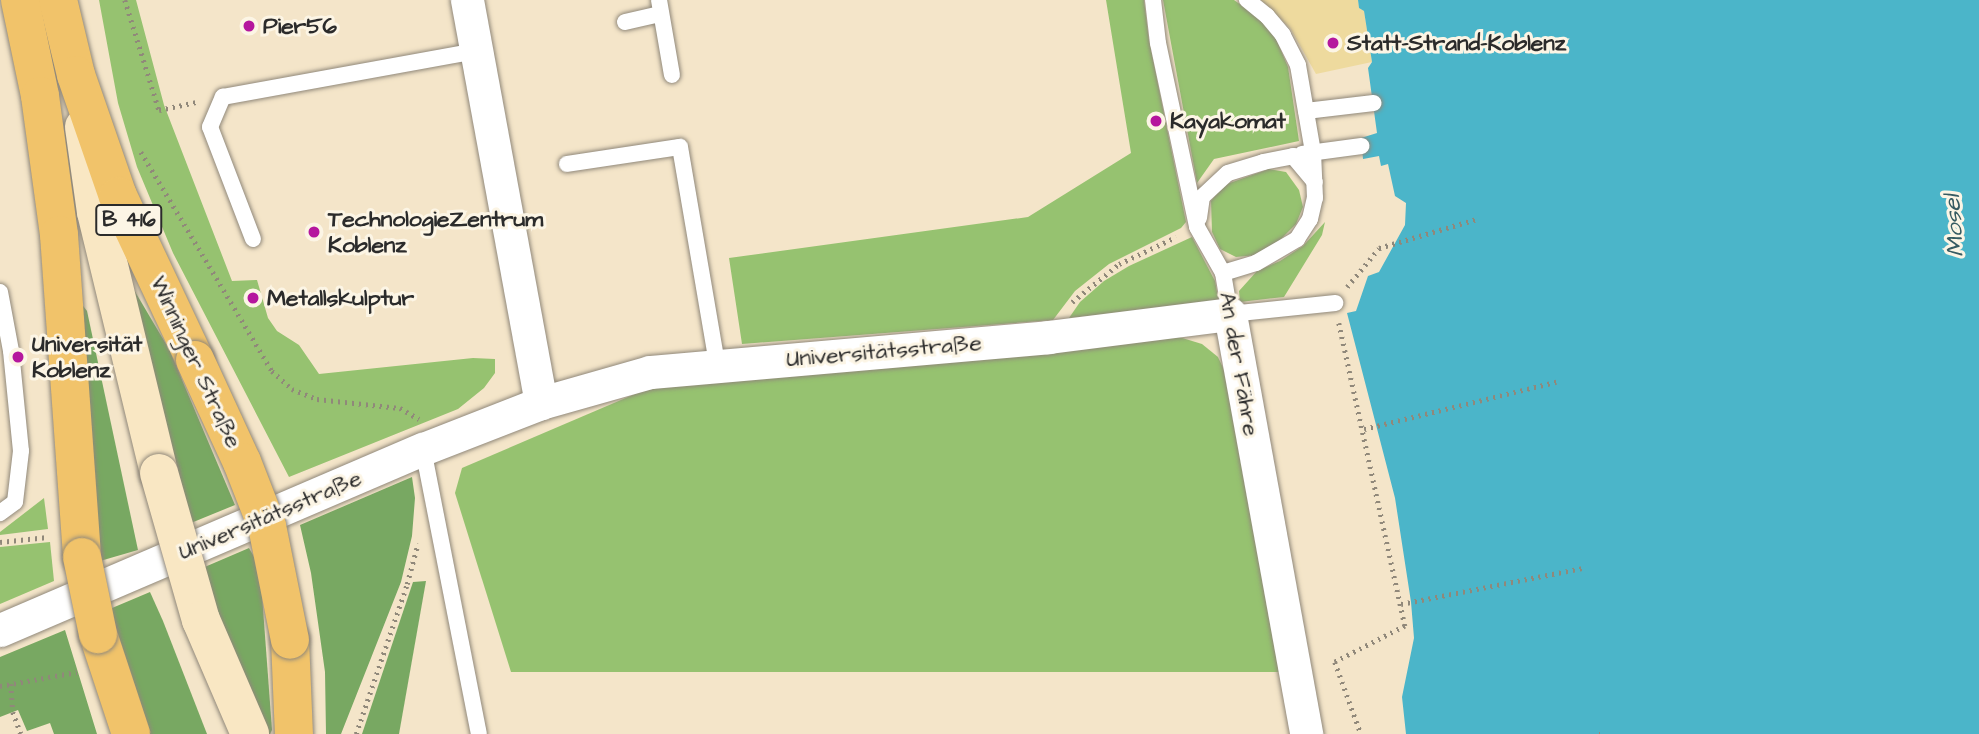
<!DOCTYPE html>
<html>
<head>
<meta charset="utf-8">
<style>
	body { margin:0 }
	#map { position:relative; width:1979px; height:734px; overflow:hidden; background:#f4e5c9; font-family:"Architects Daughter",sans-serif }
	div>[style] { position:absolute }
	.green>* { inset:0; background:#96c270 }
	.forest>* { inset:0; background:#78a862 }
	.sand>* { inset:0; background:#eeda9e }
	.water>* { inset:0; background:#4bb5c9 }
	.path>* { height:4.5px; margin-top:-2.25px; transform-origin:0; background:repeating-linear-gradient(90deg,#90887a 0 2px,transparent 0 7px) }
	.roads { filter:drop-shadow(0 0 2px #90887a) drop-shadow(0 0 2px #90887a) }
	.service>* { height:16px; margin:-8px; padding:0 8px; transform-origin:8px; border-radius:8px; background:#fff }
	.minor>* { height:33px; margin:-16.5px; padding:0 16.5px; transform-origin:16.5px; border-radius:16.5px; background:#fff }
	.secondary>* { height:38px; margin:-19px; padding:0 19px; transform-origin:19px; border-radius:19px; background:#f9e7c3 }
	.primary>* { height:38px; margin:-19px; padding:0 19px; transform-origin:19px; border-radius:19px; background:#f1c36a }
	.bridges { filter:drop-shadow(0 0 2px #90887a) drop-shadow(0 0 2px #90887a) }
	.secondary-bridge>* { height:38px; margin:-19px; padding:0 19px; transform-origin:19px; border-radius:19px; background:#f9e7c3 }
	.primary-bridge>* { height:38px; margin:-19px; padding:0 19px; transform-origin:19px; border-radius:19px; background:#f1c36a }
	.dots>* { width:19px; height:19px; translate:-50% -50%; box-sizing:border-box; border:4px solid #fcf5e5; border-radius:50% }
	span { translate:-50% -50%; white-space:nowrap; text-align:center; line-height:1.15; -webkit-text-stroke:6px #fcf5e5; paint-order:stroke }
	.shield-label span { padding:2px 5px; background:#fcf5e5; border:2px solid; border-radius:5px; -webkit-text-stroke-width:0 }
	.shield-label { font-size:21px; color:#2b2b2b; font-weight:700 }
	.poi-label { font-size:23px; color:#2b2b2b; font-weight:700 }
	.left { translate:0 -50%; text-align:left }
	.street-label { font-size:23px; color:#2b2b2b }
	.water-label { font-size:24px; color:#365b62; font-style:italic }
</style>
</head>
<body>
<div id="map">
	<div class="green">
		<i style="clip-path:polygon(99px 0,136px 0,164px 105px,232px 281px,257px 280px,268px 318px,277px 331px,299px 345px,319px 374px,473px 358px,495px 359px,495px 373px,484px 388px,458px 409px,289px 477px,173px 253px,137px 167px,118px 103px)"></i>
		<i style="clip-path:polygon(1106px 0,1144px 0,1149px 40px,1186px 222px,1181px 228px,1109px 264px,1075px 291px,1053px 320px,742px 344px,729px 258px,1028px 217px,1131px 153px)"></i>
		<i style="clip-path:polygon(1163px 0,1234px 0,1258px 17px,1274px 34px,1288px 67px,1299px 141px,1214px 159px,1197px 183px)"></i>
		<i style="clip-path:polygon(1269px 169px,1286px 172px,1299px 190px,1303px 207px,1296px 224px,1278px 242px,1257px 255px,1236px 257px,1220px 249px,1212px 232px,1211px 201px,1224px 185px)"></i>
		<i style="clip-path:polygon(1325px 222px,1322px 235px,1284px 297px,1240px 302px,1239px 291px,1257px 271px,1280px 261px,1303px 246px)"></i>
		<i style="clip-path:polygon(1192px 237px,1215px 281px,1219px 303px,1069px 318px,1080px 302px,1104px 281px,1129px 266px)"></i>
		<i style="clip-path:polygon(1179px 337px,1202px 344px,1218px 357px,1225px 372px,1282px 672px,511px 672px,455px 493px,462px 468px,656px 385px)"></i>
		<i style="clip-path:polygon(44px 498px,48px 529px,0 535px,0 532px)"></i>
		<i style="clip-path:polygon(50px 542px,54px 581px,0 604px,0 547px)"></i>
	</div>
	<div class="forest">
		<i style="clip-path:polygon(124px 273px,169px 349px,235px 505px,186px 525px)"></i>
		<i style="clip-path:polygon(80px 302px,87px 311px,138px 550px,100px 561px)"></i>
		<i style="clip-path:polygon(412px 477px,415px 498px,412px 536px,401px 582px,341px 734px,326px 734px,325px 672px,311px 573px,300px 525px)"></i>
		<i style="clip-path:polygon(249px 548px,257px 562px,262px 595px,272px 730px,270px 734px,262px 734px,200px 569px)"></i>
		<i style="clip-path:polygon(426px 581px,399px 734px,362px 734px,413px 582px)"></i>
		<i style="clip-path:polygon(150px 592px,163px 621px,207px 734px,143px 734px,105px 611px)"></i>
		<i style="clip-path:polygon(65px 630px,97px 734px,54px 734px,50px 723px,27px 731px,18px 710px,0 717px,0 657px)"></i>
	</div>
	<div class="sand">
		<i style="clip-path:polygon(1261px 0,1358px 0,1359px 8px,1364px 11px,1372px 62px,1316px 74px,1290px 28px)"></i>
	</div>
	<div class="water">
		<i style="clip-path:polygon(1358px 0,1979px 0,1979px 734px,1406px 734px,1402px 697px,1414px 638px,1411px 602px,1395px 498px,1347px 313px,1356px 311px,1368px 276px,1379px 272px,1405px 225px,1406px 203px,1395px 196px,1388px 164px,1381px 166px,1379px 156px,1363px 159px,1361px 138px,1377px 133px,1368px 68px,1372px 62px,1364px 11px,1359px 8px)"></i>
	</div>
	<div class="path">
		<i style="left:125px;top:0;width:115px;rotate:72.8deg"></i>
		<i style="left:159px;top:110px;width:40px;rotate:-12deg"></i>
		<i style="left:141px;top:152px;width:255px;rotate:59.1deg"></i>
		<i style="left:272px;top:371px;width:27px;rotate:42deg"></i>
		<i style="left:292px;top:389px;width:27px;rotate:22deg"></i>
		<i style="left:317px;top:399px;width:83px;rotate:6.2deg"></i>
		<i style="left:400px;top:408px;width:22px;rotate:30deg"></i>
		<i style="left:1347px;top:287px;width:50px;rotate:-50.6deg"></i>
		<i style="left:1379px;top:248px;width:102px;rotate:-16.5deg"></i>
		<i style="left:1072px;top:302px;width:60px;rotate:-39deg"></i>
		<i style="left:1119px;top:264px;width:63px;rotate:-25.3deg"></i>
		<i style="left:1339px;top:323px;width:310px;rotate:77.7deg"></i>
		<i style="left:1405px;top:626px;width:79px;rotate:152.8deg"></i>
		<i style="left:1335px;top:662px;width:77px;rotate:70.1deg"></i>
		<i style="left:1364px;top:429px;width:198px;rotate:-13.8deg"></i>
		<i style="left:0;top:542px;width:48px;rotate:-5.9deg"></i>
		<i style="left:1401px;top:604px;width:186px;rotate:-11.2deg"></i>
		<i style="left:11px;top:684px;width:28px;rotate:86deg"></i>
		<i style="left:13px;top:712px;width:23px;rotate:70deg"></i>
		<i style="left:0;top:686px;width:78px;rotate:-10.3deg"></i>
		<i style="left:356px;top:734px;width:158px;rotate:-71.2deg"></i>
		<i style="left:407px;top:584px;width:42px;rotate:-75deg"></i>
		<i style="left:1599px;top:734px;width:1px"></i>
	</div>
	<div class="roads">
		<div class="service">
			<i style="left:659px;top:0;width:76px;rotate:80.2deg"></i>
			<i style="left:1153px;top:0;width:43px;rotate:83.4deg"></i>
			<i style="left:1158px;top:43px;width:188px;rotate:78deg"></i>
			<i style="left:1197px;top:227px;width:53px;rotate:60.5deg"></i>
			<i style="left:1223px;top:273px;width:42px;rotate:80.3deg"></i>
			<i style="left:1230px;top:314px;width:106px;rotate:-6deg"></i>
			<i style="left:625px;top:22px;width:37px;rotate:-13deg"></i>
			<i style="left:1306px;top:111px;width:68px;rotate:-6.7deg"></i>
			<i style="left:1302px;top:154px;width:60px;rotate:-7.7deg"></i>
			<i style="left:567px;top:164px;width:114px;rotate:-8.6deg"></i>
			<i style="left:680px;top:147px;width:220px;rotate:80.3deg"></i>
			<i style="left:1199px;top:218px;width:21px;rotate:-82deg"></i>
			<i style="left:1202px;top:197px;width:35px;rotate:-43deg"></i>
			<i style="left:1228px;top:173px;width:37px;rotate:-17deg"></i>
			<i style="left:1263px;top:162px;width:31px;rotate:-11deg"></i>
			<i style="left:1293px;top:156px;width:34px;rotate:50deg"></i>
			<i style="left:253px;top:239px;width:120px;rotate:-111deg"></i>
			<i style="left:210px;top:127px;width:33px;rotate:-67deg"></i>
			<i style="left:223px;top:97px;width:257px;rotate:-10.3deg"></i>
			<i style="left:1223px;top:273px;width:34px;rotate:-17deg"></i>
			<i style="left:1256px;top:263px;width:48px;rotate:-30.3deg"></i>
			<i style="left:1297px;top:239px;width:24px;rotate:-57deg"></i>
			<i style="left:1310px;top:219px;width:22px;rotate:-77deg"></i>
			<i style="left:1315px;top:198px;width:46px;rotate:-92.5deg"></i>
			<i style="left:1313px;top:152px;width:88px;rotate:-99.8deg"></i>
			<i style="left:1298px;top:65px;width:34px;rotate:-117deg"></i>
			<i style="left:1283px;top:35px;width:25px;rotate:-130deg"></i>
			<i style="left:1267px;top:16px;width:26px;rotate:-141deg"></i>
			<i style="left:0;top:292px;width:60px;rotate:79.4deg"></i>
			<i style="left:11px;top:351px;width:100px;rotate:84.3deg"></i>
			<i style="left:21px;top:451px;width:51px;rotate:96.7deg"></i>
			<i style="left:15px;top:502px;width:19px;rotate:144deg"></i>
			<i style="left:423px;top:449px;width:290px;rotate:78.9deg"></i>
		</div>
		<div class="minor">
			<i style="left:467px;top:0;width:410px;rotate:79.6deg"></i>
			<i style="left:0;top:630px;width:460px;rotate:-23.2deg"></i>
			<i style="left:423px;top:449px;width:127px;rotate:-21.3deg"></i>
			<i style="left:541px;top:403px;width:113px;rotate:-15.9deg"></i>
			<i style="left:650px;top:372px;width:400px;rotate:-5deg"></i>
			<i style="left:1048px;top:337px;width:183px;rotate:-7.2deg"></i>
			<i style="left:1230px;top:314px;width:427px;rotate:79.7deg"></i>
		</div>
		<div class="secondary">
			<i style="left:84px;top:127px;width:86px;rotate:82deg"></i>
			<i style="left:96px;top:212px;width:268px;rotate:76.4deg"></i>
		</div>
		<div class="primary">
			<i style="left:20px;top:0;width:98px;rotate:78.2deg"></i>
			<i style="left:40px;top:96px;width:140px;rotate:82.2deg"></i>
			<i style="left:59px;top:235px;width:323px;rotate:85.9deg"></i>
			<i style="left:58px;top:0;width:77px;rotate:76.5deg"></i>
			<i style="left:76px;top:75px;width:128px;rotate:70.9deg"></i>
			<i style="left:118px;top:196px;width:181px;rotate:64.8deg"></i>
			<i style="left:98px;top:634px;width:105px;rotate:71.7deg"></i>
			<i style="left:290px;top:640px;width:94px;rotate:87.6deg"></i>
		</div>
	</div>
	<div class="bridges">
		<div class="secondary-bridge">
			<i style="left:159px;top:473px;width:153px;rotate:74.1deg"></i>
			<i style="left:201px;top:620px;width:124px;rotate:66.7deg"></i>
		</div>
		<div class="primary-bridge">
			<i style="left:195px;top:360px;width:112px;rotate:65.3deg"></i>
			<i style="left:242px;top:462px;width:69px;rotate:68.7deg"></i>
			<i style="left:267px;top:526px;width:116px;rotate:78.6deg"></i>
			<i style="left:82px;top:557px;width:79px;rotate:78.3deg"></i>
		</div>
	</div>
	<div class="dots">
		<i style="left:249px;top:26px;background:#b5179e"></i>
		<i style="left:1333px;top:43px;background:#b5179e"></i>
		<i style="left:1156px;top:121px;background:#b5179e"></i>
		<i style="left:314px;top:232px;background:#b5179e"></i>
		<i style="left:253px;top:298px;background:#b5179e"></i>
		<i style="left:18px;top:357px;background:#b5179e"></i>
	</div>
	<div class="shield-label">
		<span style="left:129px;top:220px">B 416</span>
	</div>
	<div class="poi-label">
		<span class="left" style="left:263px;top:26px">Pier56</span>
		<span class="left" style="left:1347px;top:43px">Statt-Strand-Koblenz</span>
		<span class="left" style="left:1170px;top:121px">Kayakomat</span>
		<span class="left" style="left:328px;top:232px">TechnologieZentrum<br>Koblenz</span>
		<span class="left" style="left:267px;top:298px">Metallskulptur</span>
		<span class="left" style="left:32px;top:357px">Universität<br>Koblenz</span>
	</div>
	<div class="street-label">
		<span style="left:884px;top:351px;rotate:-5deg">Universitätsstraße</span>
		<span style="left:196px;top:362px;rotate:65deg">Winninger Straße</span>
		<span style="left:1239px;top:364px;rotate:80deg">An der Fähre</span>
		<span style="left:270px;top:515px;rotate:-23deg">Universitätsstraße</span>
	</div>
	<div class="water-label">
		<span style="left:1955px;top:226px;rotate:-94deg">Mosel</span>
	</div>
</div>
</body>
</html>
